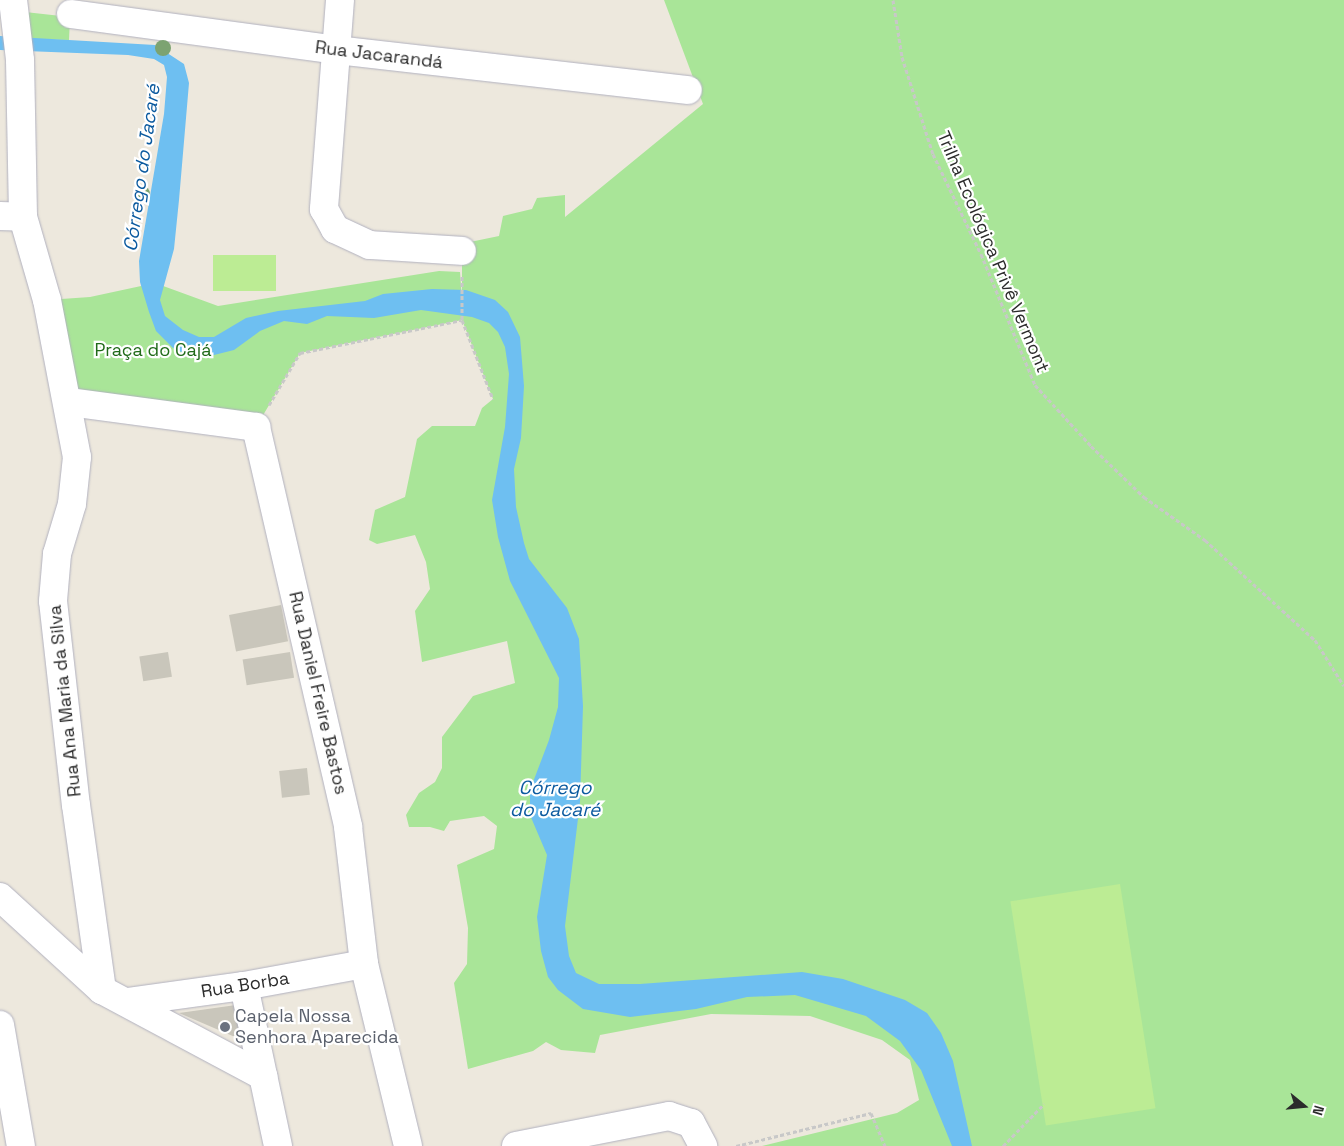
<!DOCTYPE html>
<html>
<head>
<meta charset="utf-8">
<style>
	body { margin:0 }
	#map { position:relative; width:1344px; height:1146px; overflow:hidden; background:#ede8dd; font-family:"Space Grotesk",sans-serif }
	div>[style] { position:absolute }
	.green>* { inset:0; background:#a9e598 }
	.pitch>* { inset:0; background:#bcec94; transform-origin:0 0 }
	.water>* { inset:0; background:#6ebff1 }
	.building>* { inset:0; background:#c9c6bb; transform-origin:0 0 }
	.path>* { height:3px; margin-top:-1.5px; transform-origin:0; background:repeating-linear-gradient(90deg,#c8c8c8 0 4px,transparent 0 6.5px) }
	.roads { filter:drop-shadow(0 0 1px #b1b1bf) drop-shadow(0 0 1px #b1b1bf) }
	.minor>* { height:28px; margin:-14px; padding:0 14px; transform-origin:14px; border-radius:14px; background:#fff }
	.trees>* { width:16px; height:16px; margin:-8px; border-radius:50%; background:#7ca371 }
	.dots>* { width:14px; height:14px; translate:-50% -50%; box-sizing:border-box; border:2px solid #fff; border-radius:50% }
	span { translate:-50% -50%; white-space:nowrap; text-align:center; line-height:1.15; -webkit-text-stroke:4.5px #fff; paint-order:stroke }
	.street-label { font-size:18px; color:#2b2b2b }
	.park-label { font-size:18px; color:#206a19 }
	.worship-label { font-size:18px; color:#5b616d }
	.left { translate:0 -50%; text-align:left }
	.water-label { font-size:19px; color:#0b5a9f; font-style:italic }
	.north { position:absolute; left:1279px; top:1081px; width:50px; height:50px; -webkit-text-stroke:4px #fff; paint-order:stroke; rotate:107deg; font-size:14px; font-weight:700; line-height:20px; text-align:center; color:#2b2b2b }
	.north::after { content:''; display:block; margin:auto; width:18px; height:22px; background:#2b2b2b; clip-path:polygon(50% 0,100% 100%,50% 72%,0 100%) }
</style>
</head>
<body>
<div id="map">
	<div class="green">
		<i style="clip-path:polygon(664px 0,1344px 0,1344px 1146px,762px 1146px,897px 1113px,919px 1100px,910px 1060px,882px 1040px,810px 1016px,711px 1014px,600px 1035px,595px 1053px,561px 1050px,546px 1042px,533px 1051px,468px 1069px,454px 983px,467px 964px,468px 928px,457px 865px,494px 849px,497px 826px,484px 816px,450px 821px,444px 831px,430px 827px,409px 827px,406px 815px,419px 793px,435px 782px,442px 768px,442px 737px,473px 696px,515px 683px,507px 641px,422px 662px,415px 611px,430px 589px,426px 562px,415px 535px,377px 544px,369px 540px,375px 510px,405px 497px,417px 439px,432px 426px,475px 426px,482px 408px,493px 399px,462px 320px,300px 353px,256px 427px,69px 402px,47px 300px,90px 297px,155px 283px,218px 306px,439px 271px,460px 272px,462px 300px,462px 257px,470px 242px,499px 236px,503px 216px,532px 209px,537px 198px,565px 195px,565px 217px,703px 104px)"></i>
		<i style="clip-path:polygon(16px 11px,70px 17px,69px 40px,18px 39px)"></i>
	</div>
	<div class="pitch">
		<i style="left:213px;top:255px;width:63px;height:36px"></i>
		<i style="left:1120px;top:884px;width:227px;height:111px;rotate:81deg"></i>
	</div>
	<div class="water">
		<i style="clip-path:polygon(0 36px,155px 45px,184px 64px,189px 83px,179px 200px,174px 249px,160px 300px,165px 316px,183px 330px,199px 337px,214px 337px,246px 318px,278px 311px,365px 301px,383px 294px,432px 289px,466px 290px,495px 300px,508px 312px,520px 337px,524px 386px,521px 438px,514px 469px,516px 507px,524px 543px,529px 559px,567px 608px,579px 639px,583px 706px,580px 802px,565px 926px,569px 956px,576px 973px,599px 984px,640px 984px,802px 972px,843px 979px,905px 1000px,927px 1013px,941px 1033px,953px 1061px,972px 1146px,952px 1146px,921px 1070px,900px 1041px,866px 1016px,795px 995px,747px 997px,696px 1009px,630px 1017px,583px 1009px,558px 990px,548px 977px,541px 951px,537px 917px,547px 855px,530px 815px,530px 790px,549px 740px,558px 707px,559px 678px,510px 581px,498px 537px,492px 500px,505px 427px,509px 374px,505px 347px,498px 332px,489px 323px,472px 317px,421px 310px,374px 318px,327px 316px,307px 324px,284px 321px,260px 331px,234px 350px,210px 356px,190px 356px,173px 348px,156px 331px,149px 312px,140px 282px,139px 261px,164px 114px,167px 77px,164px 65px,154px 59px,128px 55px,0 50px)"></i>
	</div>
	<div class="building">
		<i style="left:281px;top:605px;width:37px;height:53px;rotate:79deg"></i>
		<i style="left:168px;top:652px;width:25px;height:29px;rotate:81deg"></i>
		<i style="left:290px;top:652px;width:26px;height:48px;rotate:81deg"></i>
		<i style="left:307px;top:768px;width:27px;height:28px;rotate:84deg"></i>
		<i style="clip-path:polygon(236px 1005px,242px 1040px,179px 1013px)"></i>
	</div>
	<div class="path">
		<i style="left:893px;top:0;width:58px;rotate:81deg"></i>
		<i style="left:902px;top:57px;width:102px;rotate:72.3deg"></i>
		<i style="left:933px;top:154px;width:111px;rotate:64.4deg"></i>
		<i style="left:981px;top:254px;width:142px;rotate:67.6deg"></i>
		<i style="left:1035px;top:385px;width:83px;rotate:47.4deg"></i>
		<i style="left:1091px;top:446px;width:74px;rotate:43.9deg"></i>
		<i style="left:1144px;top:497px;width:75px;rotate:35.2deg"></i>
		<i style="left:1205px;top:540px;width:149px;rotate:42.3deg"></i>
		<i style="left:1315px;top:640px;width:54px;rotate:57.8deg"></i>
		<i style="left:462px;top:276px;width:44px;rotate:90deg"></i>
		<i style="left:269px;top:405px;width:61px;rotate:-59.2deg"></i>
		<i style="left:300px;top:353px;width:165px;rotate:-11.5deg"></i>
		<i style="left:462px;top:320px;width:85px;rotate:68.6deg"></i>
		<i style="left:736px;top:1146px;width:139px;rotate:-13.7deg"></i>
		<i style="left:871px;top:1113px;width:36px;rotate:67deg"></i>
		<i style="left:1003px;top:1146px;width:59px;rotate:-45.7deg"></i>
	</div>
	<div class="roads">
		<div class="minor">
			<i style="left:13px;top:0;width:60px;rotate:83.3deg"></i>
			<i style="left:20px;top:60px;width:157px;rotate:88.9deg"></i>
			<i style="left:23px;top:217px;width:86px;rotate:73.9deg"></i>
			<i style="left:47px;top:300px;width:160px;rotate:79.2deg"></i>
			<i style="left:77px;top:457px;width:47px;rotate:96.1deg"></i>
			<i style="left:72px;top:504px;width:52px;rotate:106.7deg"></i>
			<i style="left:57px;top:554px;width:47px;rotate:94.9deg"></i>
			<i style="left:53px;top:601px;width:205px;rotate:83.6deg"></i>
			<i style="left:76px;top:805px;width:187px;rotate:82deg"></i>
			<i style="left:340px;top:0;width:210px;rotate:94.4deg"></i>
			<i style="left:324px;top:209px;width:23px;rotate:61deg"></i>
			<i style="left:335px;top:229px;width:38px;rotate:25deg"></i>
			<i style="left:370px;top:245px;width:92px;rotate:3.7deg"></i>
			<i style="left:71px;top:14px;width:267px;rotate:7.7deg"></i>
			<i style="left:336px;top:50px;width:354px;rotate:6.5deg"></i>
			<i style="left:0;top:216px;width:23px;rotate:2deg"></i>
			<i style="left:69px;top:402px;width:189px;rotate:7.6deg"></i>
			<i style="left:256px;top:427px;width:410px;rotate:77deg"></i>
			<i style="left:348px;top:827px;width:138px;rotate:83.3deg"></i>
			<i style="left:364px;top:964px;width:187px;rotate:76.4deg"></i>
			<i style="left:0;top:897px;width:138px;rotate:42.4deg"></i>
			<i style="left:102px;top:990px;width:183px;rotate:28.1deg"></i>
			<i style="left:244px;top:986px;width:164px;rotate:78deg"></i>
			<i style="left:127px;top:1002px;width:118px;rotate:-7.8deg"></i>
			<i style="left:244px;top:986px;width:122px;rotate:-10.4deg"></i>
			<i style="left:0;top:1025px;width:123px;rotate:80.2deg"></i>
			<i style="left:516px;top:1146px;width:156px;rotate:-11.1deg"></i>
			<i style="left:669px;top:1116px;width:23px;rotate:18deg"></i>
			<i style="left:691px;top:1123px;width:26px;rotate:62deg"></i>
		</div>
	</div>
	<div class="trees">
		<i style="left:163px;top:48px"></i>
		<i style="left:142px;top:194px"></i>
	</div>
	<div class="dots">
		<i style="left:225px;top:1027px;background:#6b7280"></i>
	</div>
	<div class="street-label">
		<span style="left:379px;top:55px;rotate:7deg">Rua Jacarandá</span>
		<span style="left:993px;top:252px;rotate:67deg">Trilha Ecológica Privê Vermont</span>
		<span style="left:318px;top:693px;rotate:77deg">Rua Daniel Freire Bastos</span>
		<span style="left:65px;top:701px;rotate:-96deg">Rua Ana Maria da Silva</span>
		<span style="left:245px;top:985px;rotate:-9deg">Rua Borba</span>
	</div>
	<div class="park-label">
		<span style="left:153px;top:350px">Praça do Cajá</span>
	</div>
	<div class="worship-label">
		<span class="left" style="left:235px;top:1027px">Capela Nossa<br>Senhora Aparecida</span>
	</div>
	<div class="water-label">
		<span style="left:142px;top:168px;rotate:-82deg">Córrego do Jacaré</span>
		<span style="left:555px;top:799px">Córrego<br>do Jacaré</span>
	</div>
	<div class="north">N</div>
</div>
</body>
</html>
